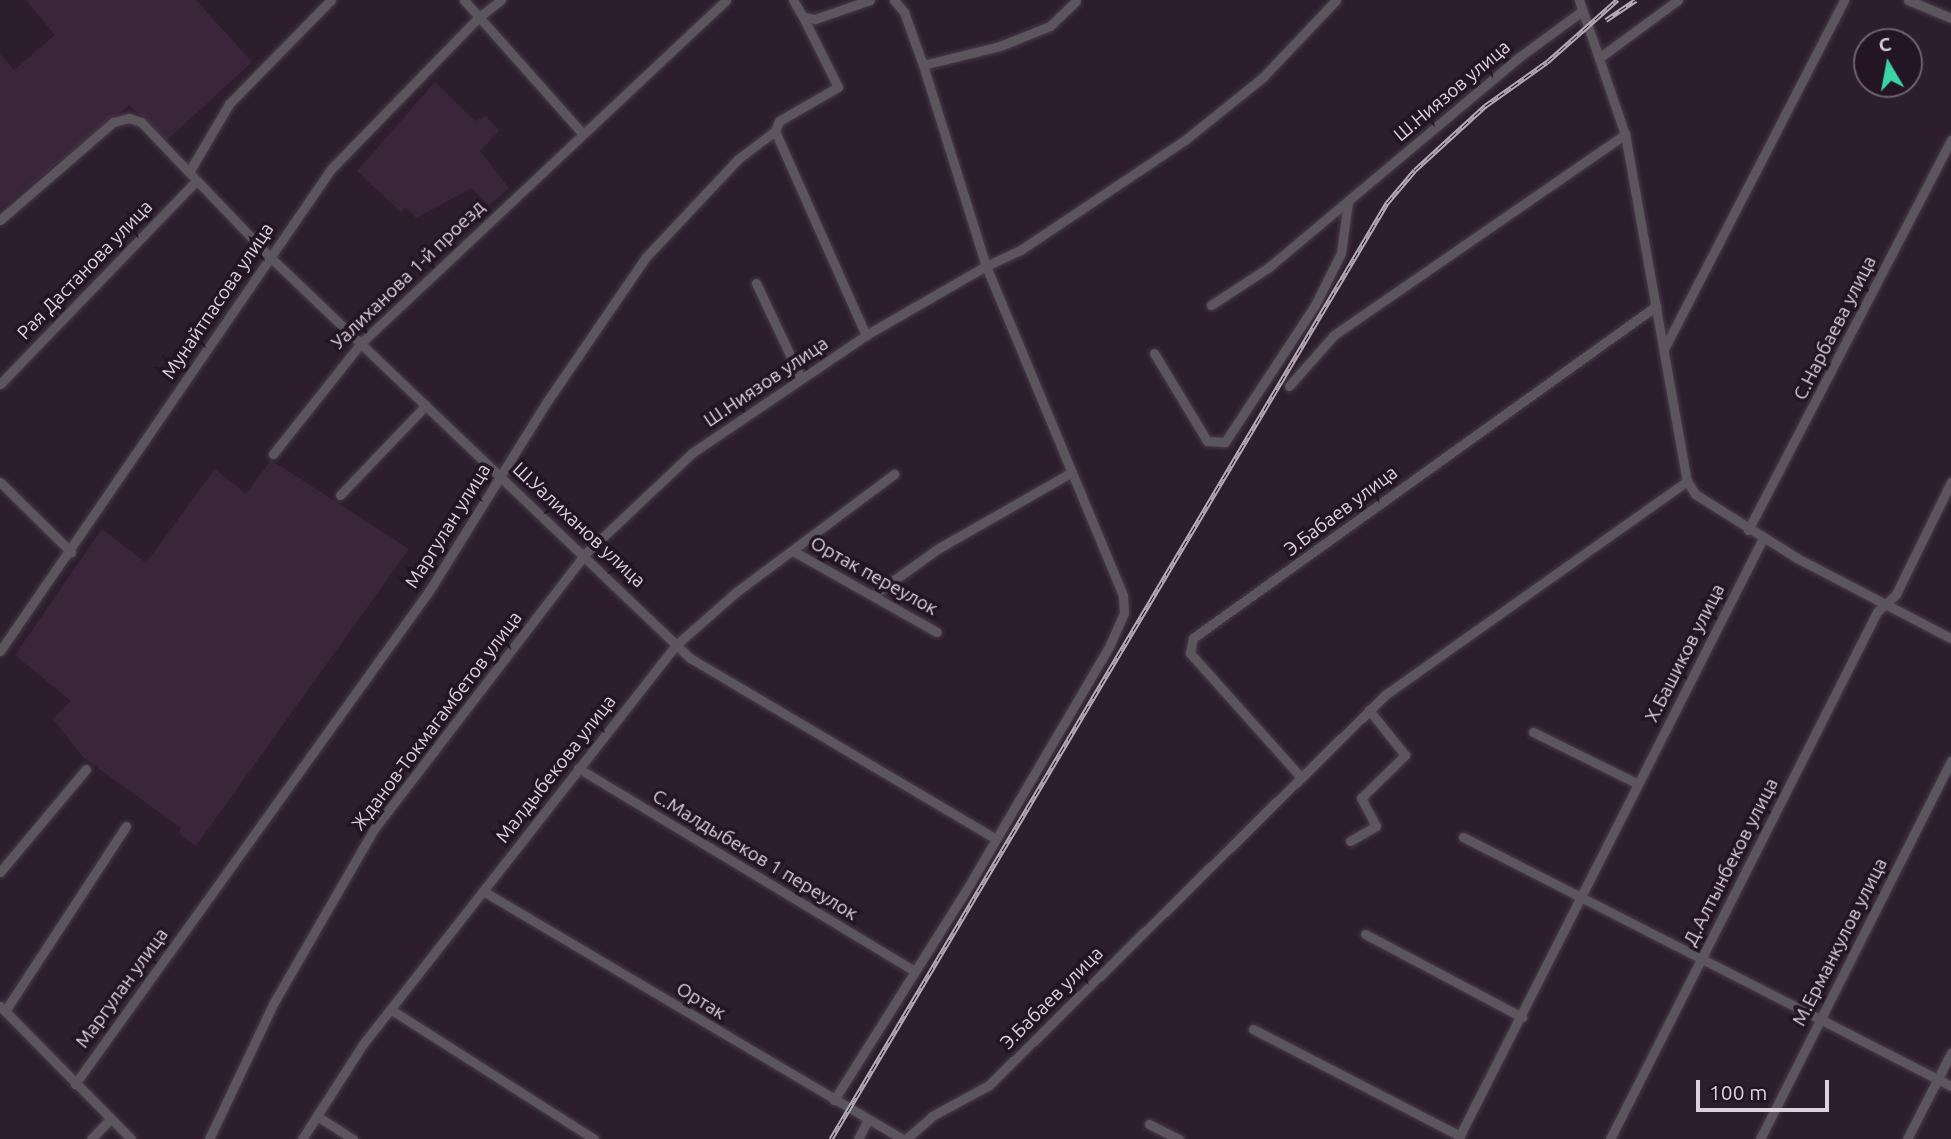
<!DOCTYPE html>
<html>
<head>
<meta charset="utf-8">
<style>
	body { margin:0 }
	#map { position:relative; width:1951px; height:1139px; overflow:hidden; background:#2d1e2e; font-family:Ubuntu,sans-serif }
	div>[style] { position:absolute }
	.built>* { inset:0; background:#3a263b }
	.roads { filter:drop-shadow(0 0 2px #493b4a) drop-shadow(0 0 2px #493b4a) }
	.street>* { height:9px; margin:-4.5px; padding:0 4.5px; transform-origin:4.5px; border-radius:4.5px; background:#5d555e }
	.rail>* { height:5px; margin-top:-2.5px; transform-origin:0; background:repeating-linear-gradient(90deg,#231524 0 8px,#b6aab7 0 16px); box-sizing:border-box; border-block:2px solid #b6aab7 }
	span { translate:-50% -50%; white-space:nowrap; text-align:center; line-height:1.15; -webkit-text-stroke:7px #231524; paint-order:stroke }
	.street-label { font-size:19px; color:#dcd2dd }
	.north { position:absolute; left:1853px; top:28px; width:70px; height:70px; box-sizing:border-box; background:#231524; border:2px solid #6d616e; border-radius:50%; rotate:350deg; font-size:19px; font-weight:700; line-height:28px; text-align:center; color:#dcd2dd }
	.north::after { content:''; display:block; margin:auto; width:24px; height:32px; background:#3cd4a4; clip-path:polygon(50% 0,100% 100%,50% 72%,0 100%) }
	.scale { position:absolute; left:1696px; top:1080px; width:133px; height:32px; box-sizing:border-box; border:4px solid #dcd2dd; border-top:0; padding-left:9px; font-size:21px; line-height:24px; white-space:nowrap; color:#dcd2dd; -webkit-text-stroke:5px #231524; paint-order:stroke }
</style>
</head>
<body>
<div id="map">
	<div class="built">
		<i style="clip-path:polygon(26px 0,196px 0,252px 62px,167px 140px,129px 105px,0 210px,0 54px,14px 70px,55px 35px)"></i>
		<i style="clip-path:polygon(435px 82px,475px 121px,486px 116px,499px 131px,480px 151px,509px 188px,489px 206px,472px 188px,416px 218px,406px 207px,401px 212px,357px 171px)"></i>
		<i style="clip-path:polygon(271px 460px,409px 549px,196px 846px,179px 833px,181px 828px,83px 757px,53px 719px,71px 701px,15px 655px,102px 529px,146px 563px,215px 469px,246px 494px)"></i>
	</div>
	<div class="roads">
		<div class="street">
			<i style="left:464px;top:0;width:178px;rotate:48.4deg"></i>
			<i style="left:793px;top:0;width:20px;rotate:60deg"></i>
			<i style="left:803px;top:17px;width:12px;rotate:9deg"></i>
			<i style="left:815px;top:19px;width:58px;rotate:-19.1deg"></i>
			<i style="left:894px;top:0;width:16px;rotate:50deg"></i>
			<i style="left:904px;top:12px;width:56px;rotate:70.3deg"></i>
			<i style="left:923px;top:65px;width:211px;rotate:72.6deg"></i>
			<i style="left:986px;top:266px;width:40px;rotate:-25deg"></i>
			<i style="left:1022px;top:249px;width:196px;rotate:-33.8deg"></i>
			<i style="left:1185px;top:140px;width:100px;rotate:-38.9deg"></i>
			<i style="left:1263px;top:77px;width:106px;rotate:-46.5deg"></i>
			<i style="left:1579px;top:0;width:142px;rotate:71.1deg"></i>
			<i style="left:1625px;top:134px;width:352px;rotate:79.9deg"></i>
			<i style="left:1687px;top:481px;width:15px;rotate:58deg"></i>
			<i style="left:1695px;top:494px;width:120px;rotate:32.1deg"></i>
			<i style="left:1797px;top:558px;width:174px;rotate:27.5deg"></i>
			<i style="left:1908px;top:0;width:47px;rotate:22.7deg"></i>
			<i style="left:1599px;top:58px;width:98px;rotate:-36.3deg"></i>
			<i style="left:923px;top:65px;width:79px;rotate:-13.9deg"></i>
			<i style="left:1000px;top:46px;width:54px;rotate:-21.8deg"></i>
			<i style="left:1050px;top:26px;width:36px;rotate:-44deg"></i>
			<i style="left:775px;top:131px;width:223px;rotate:66deg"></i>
			<i style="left:189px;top:172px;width:79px;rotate:-59.5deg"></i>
			<i style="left:229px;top:104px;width:146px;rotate:-45.6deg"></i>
			<i style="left:0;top:220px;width:150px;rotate:-40.9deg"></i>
			<i style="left:113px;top:122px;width:16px;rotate:-14deg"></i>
			<i style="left:129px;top:118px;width:13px;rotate:18deg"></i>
			<i style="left:141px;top:122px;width:185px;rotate:46.3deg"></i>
			<i style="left:269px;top:256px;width:582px;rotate:43.68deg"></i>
			<i style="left:690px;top:658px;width:353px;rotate:30.6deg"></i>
			<i style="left:756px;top:283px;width:105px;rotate:64.7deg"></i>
			<i style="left:1211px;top:305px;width:69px;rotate:-33.2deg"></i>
			<i style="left:1269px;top:267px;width:325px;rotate:-40deg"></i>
			<i style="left:1518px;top:58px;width:79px;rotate:-36.3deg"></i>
			<i style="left:1664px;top:349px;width:393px;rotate:-62.7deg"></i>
			<i style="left:1154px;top:353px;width:103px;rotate:58.9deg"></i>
			<i style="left:1207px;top:441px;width:18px;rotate:3deg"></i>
			<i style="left:1225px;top:442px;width:164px;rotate:-56.7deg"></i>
			<i style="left:1315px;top:305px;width:58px;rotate:-63.4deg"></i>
			<i style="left:1341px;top:253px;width:51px;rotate:-82.2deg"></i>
			<i style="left:0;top:384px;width:282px;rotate:-46deg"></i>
			<i style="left:1289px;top:386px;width:68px;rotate:-48.6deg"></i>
			<i style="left:1334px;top:335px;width:354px;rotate:-34.6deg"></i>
			<i style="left:273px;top:454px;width:142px;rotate:-51.6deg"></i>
			<i style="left:361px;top:343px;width:501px;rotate:-43.22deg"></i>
			<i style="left:0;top:482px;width:100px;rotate:44.6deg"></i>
			<i style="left:340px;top:495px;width:124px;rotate:-46.3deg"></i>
			<i style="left:1748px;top:530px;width:440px;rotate:-62.5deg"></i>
			<i style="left:793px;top:551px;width:165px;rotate:29.4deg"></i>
			<i style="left:873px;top:595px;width:81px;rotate:-35.5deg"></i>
			<i style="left:939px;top:548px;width:153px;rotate:-29.7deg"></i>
			<i style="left:0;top:651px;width:585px;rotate:-55.52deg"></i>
			<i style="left:331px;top:169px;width:212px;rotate:-45.8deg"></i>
			<i style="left:479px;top:17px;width:28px;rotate:-38deg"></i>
			<i style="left:1533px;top:732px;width:117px;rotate:26.3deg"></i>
			<i style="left:578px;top:768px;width:393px;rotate:31.1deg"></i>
			<i style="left:1299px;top:775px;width:164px;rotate:-131.8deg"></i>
			<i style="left:1190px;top:653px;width:15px;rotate:-79deg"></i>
			<i style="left:1193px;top:638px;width:570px;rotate:-35.64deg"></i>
			<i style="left:1463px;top:837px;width:548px;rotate:27.03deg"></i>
			<i style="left:1350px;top:841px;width:30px;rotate:-30deg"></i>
			<i style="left:1376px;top:826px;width:32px;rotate:-118deg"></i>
			<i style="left:1361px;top:798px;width:62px;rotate:-44.3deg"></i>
			<i style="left:1405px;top:755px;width:58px;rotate:-128.7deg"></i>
			<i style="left:0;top:872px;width:134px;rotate:-50.1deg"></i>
			<i style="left:483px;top:891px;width:488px;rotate:30.6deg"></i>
			<i style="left:1365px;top:934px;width:178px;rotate:27.9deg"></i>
			<i style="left:0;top:1006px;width:187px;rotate:45.4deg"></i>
			<i style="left:390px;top:1009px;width:242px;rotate:32.5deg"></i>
			<i style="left:5px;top:1011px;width:221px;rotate:-56.8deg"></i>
			<i style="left:1253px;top:1029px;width:233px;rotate:27.3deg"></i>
			<i style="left:75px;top:1084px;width:607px;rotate:-54.32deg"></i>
			<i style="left:429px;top:591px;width:225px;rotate:-58.1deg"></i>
			<i style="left:548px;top:400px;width:173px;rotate:-55.6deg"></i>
			<i style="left:646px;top:257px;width:134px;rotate:-46.8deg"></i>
			<i style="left:738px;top:159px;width:46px;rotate:-37.1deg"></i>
			<i style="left:775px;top:131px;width:11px;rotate:-68deg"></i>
			<i style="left:779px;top:121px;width:68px;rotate:-30deg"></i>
			<i style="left:838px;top:87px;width:78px;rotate:-116.6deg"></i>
			<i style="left:317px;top:1116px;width:43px;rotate:32.6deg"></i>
			<i style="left:1149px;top:1124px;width:34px;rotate:27deg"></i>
			<i style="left:91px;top:1139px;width:28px;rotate:-46deg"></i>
			<i style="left:209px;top:1139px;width:149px;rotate:-64.6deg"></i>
			<i style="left:273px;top:1004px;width:202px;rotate:-60deg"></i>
			<i style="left:374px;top:829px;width:347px;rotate:-52.5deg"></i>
			<i style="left:585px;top:554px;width:147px;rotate:-43.3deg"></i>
			<i style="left:692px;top:453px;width:210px;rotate:-34.1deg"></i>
			<i style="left:866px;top:335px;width:138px;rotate:-29.9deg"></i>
			<i style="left:986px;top:266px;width:356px;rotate:67.4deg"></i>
			<i style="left:1123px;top:595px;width:18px;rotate:87deg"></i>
			<i style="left:1124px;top:613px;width:35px;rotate:114deg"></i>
			<i style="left:1110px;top:645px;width:286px;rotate:120.4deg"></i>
			<i style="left:965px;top:892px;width:246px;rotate:122.2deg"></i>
			<i style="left:302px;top:1139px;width:113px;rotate:-57.3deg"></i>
			<i style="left:363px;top:1044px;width:507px;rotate:-51.89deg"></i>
			<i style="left:676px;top:645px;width:79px;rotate:-41.4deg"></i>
			<i style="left:735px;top:593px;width:199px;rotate:-36.8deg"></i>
			<i style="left:858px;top:1139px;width:20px;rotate:-63deg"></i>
			<i style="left:906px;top:1139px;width:35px;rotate:-41deg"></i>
			<i style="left:932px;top:1116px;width:65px;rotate:-28.5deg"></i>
			<i style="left:989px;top:1085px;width:556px;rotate:-44.56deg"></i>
			<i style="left:1385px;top:695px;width:370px;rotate:-35.3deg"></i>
			<i style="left:1458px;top:1139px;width:674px;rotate:-63.09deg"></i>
			<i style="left:1610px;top:1139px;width:591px;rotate:-63.13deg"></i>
			<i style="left:1877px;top:612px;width:26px;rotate:-43deg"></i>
			<i style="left:1896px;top:594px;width:125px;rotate:-63.8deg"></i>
			<i style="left:1760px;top:1139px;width:424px;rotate:-63.2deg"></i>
			<i style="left:1907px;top:1139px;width:97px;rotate:-62.9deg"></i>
		</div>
	</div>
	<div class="rail">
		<i style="left:1606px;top:20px;width:36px;rotate:-34deg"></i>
		<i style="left:831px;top:1139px;width:1089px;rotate:-59.29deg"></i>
		<i style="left:1387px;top:203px;width:43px;rotate:-49.7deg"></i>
		<i style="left:1415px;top:170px;width:95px;rotate:-42.4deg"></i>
		<i style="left:1485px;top:106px;width:76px;rotate:-35.4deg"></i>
		<i style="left:1547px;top:62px;width:94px;rotate:-41.5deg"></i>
	</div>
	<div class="street-label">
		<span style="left:1452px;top:91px;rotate:-40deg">Ш.Ниязов улица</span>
		<span style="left:85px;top:270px;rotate:-46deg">Рая Дастанова улица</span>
		<span style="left:408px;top:275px;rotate:-44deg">Уалиханова 1-й проезд</span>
		<span style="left:218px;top:301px;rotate:-56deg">Мунайтпасова улица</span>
		<span style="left:1835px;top:328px;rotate:-63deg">С.Нарбаева улица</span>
		<span style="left:766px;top:382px;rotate:-34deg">Ш.Ниязов улица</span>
		<span style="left:1341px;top:511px;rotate:-37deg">Э.Бабаев улица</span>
		<span style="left:579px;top:525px;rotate:43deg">Ш.Уалиханов улица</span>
		<span style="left:448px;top:526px;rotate:-58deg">Маргулан улица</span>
		<span style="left:874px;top:576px;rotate:29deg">Ортак переулок</span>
		<span style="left:1685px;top:653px;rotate:-63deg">Х.Башиков улица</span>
		<span style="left:437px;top:721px;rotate:-53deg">Жданов-Токмагамбетов улица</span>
		<span style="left:556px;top:769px;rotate:-52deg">Малдыбекова улица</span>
		<span style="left:755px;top:855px;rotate:31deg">С.Малдыбеков 1 переулок</span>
		<span style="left:1731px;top:862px;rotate:-63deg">Д.Алтынбеков улица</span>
		<span style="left:1840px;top:942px;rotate:-63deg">М.Ерманкулов улица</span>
		<span style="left:122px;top:988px;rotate:-54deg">Маргулан улица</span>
		<span style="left:1052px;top:998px;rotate:-45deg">Э.Бабаев улица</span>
		<span style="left:701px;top:1001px;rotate:31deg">Ортак</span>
	</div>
	<div class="north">С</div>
	<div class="scale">100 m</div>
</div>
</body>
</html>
